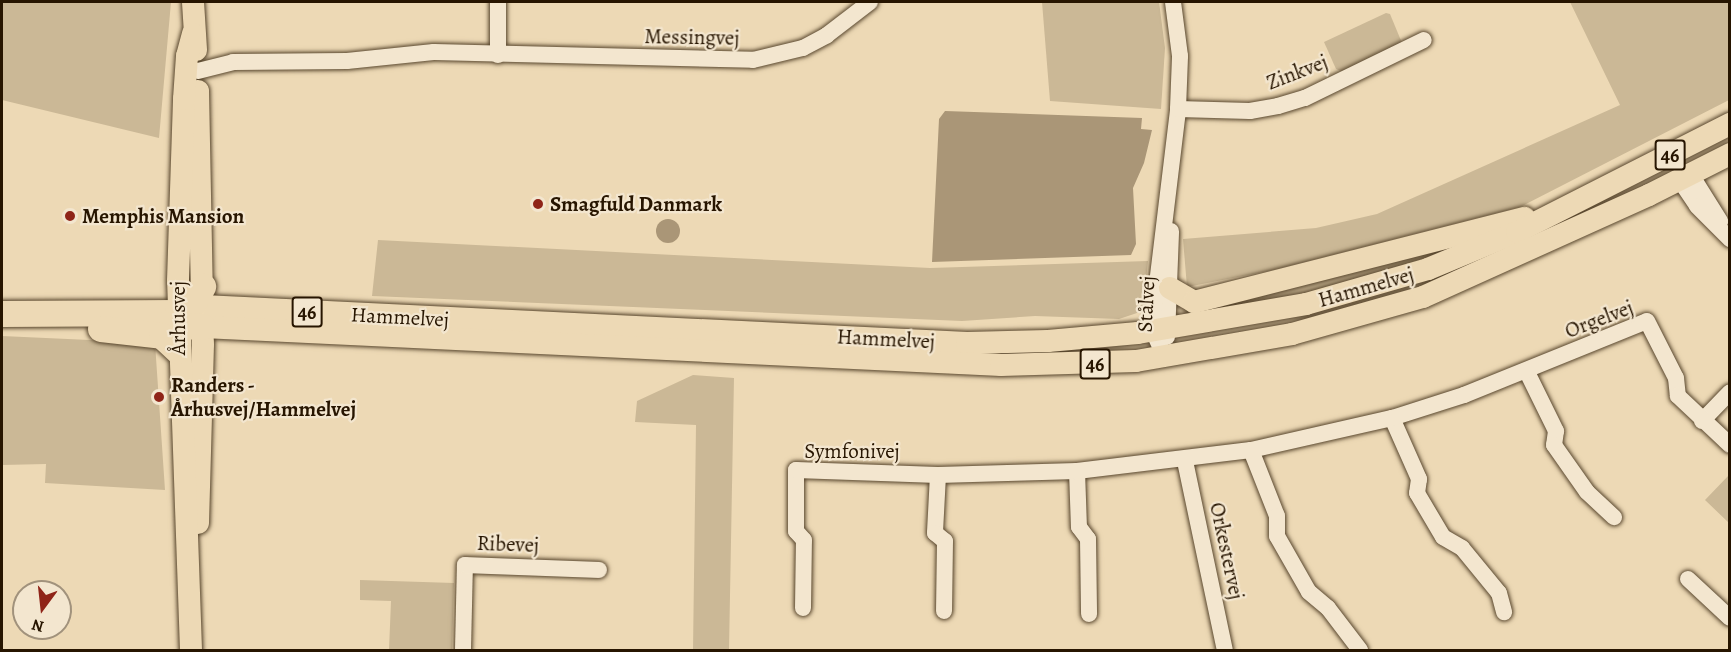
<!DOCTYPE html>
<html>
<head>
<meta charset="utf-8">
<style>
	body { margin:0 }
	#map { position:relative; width:1731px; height:652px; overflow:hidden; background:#edd9b5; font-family:Alegreya,serif }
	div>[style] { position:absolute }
	.green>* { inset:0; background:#cbb896 }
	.water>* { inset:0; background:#aa9677 }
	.round { border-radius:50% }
	.roads { filter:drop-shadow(0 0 2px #58462d) drop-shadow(0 0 2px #58462d) }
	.minor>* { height:16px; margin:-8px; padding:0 8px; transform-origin:8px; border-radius:8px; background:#f3e6cf }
	.major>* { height:22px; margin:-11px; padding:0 11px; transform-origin:11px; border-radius:11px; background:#edd9b5 }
	.highway>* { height:26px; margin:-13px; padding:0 13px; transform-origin:13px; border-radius:13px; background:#edd9b5 }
	.dots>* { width:16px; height:16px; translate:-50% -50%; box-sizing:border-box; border:3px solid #f3e6cf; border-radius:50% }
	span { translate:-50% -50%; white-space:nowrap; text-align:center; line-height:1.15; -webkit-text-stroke:4.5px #f3e6cf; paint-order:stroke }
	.shield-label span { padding:2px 4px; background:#f3e6cf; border:2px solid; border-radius:4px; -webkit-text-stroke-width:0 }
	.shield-label { font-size:20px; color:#271500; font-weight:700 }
	.street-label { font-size:21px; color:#271500 }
	.poi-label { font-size:21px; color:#271500; font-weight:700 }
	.left { translate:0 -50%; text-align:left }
	.frame { position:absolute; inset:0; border:3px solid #271500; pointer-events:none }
	.north { position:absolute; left:12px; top:580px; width:60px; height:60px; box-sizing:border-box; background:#f3e6cf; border:2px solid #a1927c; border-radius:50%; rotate:195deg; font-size:16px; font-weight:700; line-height:24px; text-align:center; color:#271500 }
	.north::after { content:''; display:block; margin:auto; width:21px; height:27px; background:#8f2418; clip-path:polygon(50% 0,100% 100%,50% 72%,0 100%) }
</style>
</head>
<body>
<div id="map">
	<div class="green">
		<i style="clip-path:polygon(2px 2px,171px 2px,159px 138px,2px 100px)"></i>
		<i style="clip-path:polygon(1042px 2px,1159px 2px,1165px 48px,1161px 109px,1050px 101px)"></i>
		<i style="clip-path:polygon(1570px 2px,1729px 2px,1729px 100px,1520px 207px,1273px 270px,1187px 287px,1183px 239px,1316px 228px,1377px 214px,1620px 105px)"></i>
		<i style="clip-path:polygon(1386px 13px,1390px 14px,1402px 43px,1343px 72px,1336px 69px,1324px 42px)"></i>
		<i style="clip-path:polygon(378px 240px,930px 268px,1148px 261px,1143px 311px,1119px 319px,1035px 316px,962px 321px,372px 296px)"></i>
		<i style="clip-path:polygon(1446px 243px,1449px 250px,1355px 280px,1280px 300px,1187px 316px,1192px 307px)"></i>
		<i style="clip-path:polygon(2px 336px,155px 343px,165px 490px,45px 483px,46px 464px,2px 465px)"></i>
		<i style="clip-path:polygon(693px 375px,734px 378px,729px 650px,693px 650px,696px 425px,635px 422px,637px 401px)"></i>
		<i style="clip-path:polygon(1729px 475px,1729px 474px,1729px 523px,1705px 500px)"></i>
		<i style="clip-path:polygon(360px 580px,454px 583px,452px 650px,389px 650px,391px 601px,360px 600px)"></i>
	</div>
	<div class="water">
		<i style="clip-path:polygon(945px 111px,1142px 118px,1141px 129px,1152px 130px,1144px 163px,1133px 188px,1136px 244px,1131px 255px,932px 262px,939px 119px)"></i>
		<i class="round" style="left:656px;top:219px;width:24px;height:24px"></i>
	</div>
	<div class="roads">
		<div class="minor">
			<i style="left:498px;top:55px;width:53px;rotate:-90deg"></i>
			<i style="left:198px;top:71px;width:36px;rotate:-14deg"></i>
			<i style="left:233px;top:62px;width:114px;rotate:-0.5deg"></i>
			<i style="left:347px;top:61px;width:87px;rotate:-5.9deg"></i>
			<i style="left:434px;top:52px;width:319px;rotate:1.4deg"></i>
			<i style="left:753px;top:60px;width:51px;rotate:-13.5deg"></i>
			<i style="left:803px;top:48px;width:27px;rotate:-28deg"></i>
			<i style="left:827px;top:35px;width:54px;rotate:-37.5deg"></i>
			<i style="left:1178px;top:109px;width:72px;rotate:1.6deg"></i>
			<i style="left:1250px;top:111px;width:28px;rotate:-10deg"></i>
			<i style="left:1278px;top:106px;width:28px;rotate:-17deg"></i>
			<i style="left:1305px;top:98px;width:132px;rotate:-26deg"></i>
			<i style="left:1690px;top:173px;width:57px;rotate:58deg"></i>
			<i style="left:1679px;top:179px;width:32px;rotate:56deg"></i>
			<i style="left:1697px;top:206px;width:47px;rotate:45deg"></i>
			<i style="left:1167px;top:337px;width:106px;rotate:-87.8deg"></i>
			<i style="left:1165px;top:357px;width:29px;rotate:-115deg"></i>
			<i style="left:1153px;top:331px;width:14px;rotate:-90deg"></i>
			<i style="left:1153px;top:317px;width:209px;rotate:-83.1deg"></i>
			<i style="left:1178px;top:109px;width:53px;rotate:-87.8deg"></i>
			<i style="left:1180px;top:56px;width:54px;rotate:-97.4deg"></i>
			<i style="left:1527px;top:372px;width:66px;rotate:63.8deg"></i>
			<i style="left:1556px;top:431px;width:14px;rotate:98deg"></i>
			<i style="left:1554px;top:445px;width:57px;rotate:54.9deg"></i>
			<i style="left:1587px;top:492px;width:37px;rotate:43deg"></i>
			<i style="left:1392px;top:418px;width:67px;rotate:66.1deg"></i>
			<i style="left:1419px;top:479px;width:14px;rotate:98deg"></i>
			<i style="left:1417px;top:493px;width:51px;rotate:59.4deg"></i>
			<i style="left:1443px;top:537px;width:22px;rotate:30deg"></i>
			<i style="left:1462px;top:548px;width:58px;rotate:50.6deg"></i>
			<i style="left:1499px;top:593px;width:20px;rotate:75deg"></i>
			<i style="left:1702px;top:421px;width:40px;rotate:-46deg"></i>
			<i style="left:1251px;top:450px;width:71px;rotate:68.5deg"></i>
			<i style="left:1277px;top:516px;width:20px;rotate:90deg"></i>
			<i style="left:1277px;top:536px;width:64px;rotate:60.3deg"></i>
			<i style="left:1309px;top:592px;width:25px;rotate:40deg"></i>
			<i style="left:1328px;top:608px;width:53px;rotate:52.7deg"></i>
			<i style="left:1185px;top:461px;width:193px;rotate:78.1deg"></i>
			<i style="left:1077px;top:471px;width:56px;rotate:88deg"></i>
			<i style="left:1079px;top:527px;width:15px;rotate:53deg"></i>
			<i style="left:1088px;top:539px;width:75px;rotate:89.2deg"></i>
			<i style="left:938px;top:475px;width:58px;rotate:93deg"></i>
			<i style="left:935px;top:533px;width:13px;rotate:39deg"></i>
			<i style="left:945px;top:541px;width:70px;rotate:90.8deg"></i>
			<i style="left:1688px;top:579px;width:57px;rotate:42.9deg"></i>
			<i style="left:803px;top:608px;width:68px;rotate:-89.2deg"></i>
			<i style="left:804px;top:540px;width:12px;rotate:-132deg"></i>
			<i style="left:796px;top:531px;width:61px;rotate:-90deg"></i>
			<i style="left:796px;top:470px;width:142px;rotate:2deg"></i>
			<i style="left:938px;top:475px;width:139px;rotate:-1.6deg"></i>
			<i style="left:1077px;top:471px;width:175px;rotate:-6.9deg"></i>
			<i style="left:1251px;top:450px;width:145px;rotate:-12.8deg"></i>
			<i style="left:1392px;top:418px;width:76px;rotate:-17.7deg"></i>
			<i style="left:1464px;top:395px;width:197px;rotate:-22deg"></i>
			<i style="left:1647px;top:321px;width:64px;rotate:63deg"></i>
			<i style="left:1676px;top:378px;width:18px;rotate:84deg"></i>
			<i style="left:1678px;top:396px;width:71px;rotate:43.3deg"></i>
			<i style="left:463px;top:650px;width:85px;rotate:-88.7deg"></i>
			<i style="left:465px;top:565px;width:134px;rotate:2.1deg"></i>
		</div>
		<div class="major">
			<i style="left:193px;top:2px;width:48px;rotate:86.4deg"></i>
			<i style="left:198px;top:91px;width:253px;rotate:88.9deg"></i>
			<i style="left:203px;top:344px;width:179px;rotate:91.6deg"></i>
			<i style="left:1170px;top:288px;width:28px;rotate:30deg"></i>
			<i style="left:1194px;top:302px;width:341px;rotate:-14.3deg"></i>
			<i style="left:203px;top:306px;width:765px;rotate:2.77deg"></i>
			<i style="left:967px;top:343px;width:81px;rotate:-1.4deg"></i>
			<i style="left:1048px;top:341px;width:90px;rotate:-5.1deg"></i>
			<i style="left:1138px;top:333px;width:170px;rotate:-9.8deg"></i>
			<i style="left:1306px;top:304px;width:127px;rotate:-16deg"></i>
			<i style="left:1428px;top:269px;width:96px;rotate:-22.6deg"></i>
			<i style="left:1517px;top:232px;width:239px;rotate:-26.9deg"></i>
			<i style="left:203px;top:327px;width:799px;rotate:2.73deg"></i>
			<i style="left:1001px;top:365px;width:135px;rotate:-1.7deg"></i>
			<i style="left:1136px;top:361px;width:158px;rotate:-9.8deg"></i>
			<i style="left:1292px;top:334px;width:136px;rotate:-15.8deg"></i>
			<i style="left:1423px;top:297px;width:248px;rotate:-24.3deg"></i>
			<i style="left:1649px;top:195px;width:91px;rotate:-26.8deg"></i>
			<i style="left:191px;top:650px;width:369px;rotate:-92deg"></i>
			<i style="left:178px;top:281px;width:182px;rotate:-88.1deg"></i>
			<i style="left:184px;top:99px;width:43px;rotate:-86deg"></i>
			<i style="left:187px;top:56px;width:23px;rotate:-75deg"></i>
		</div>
		<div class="highway">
			<i style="left:2px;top:314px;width:176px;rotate:-0.3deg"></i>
			<i style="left:178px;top:313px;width:17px;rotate:-28deg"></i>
			<i style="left:193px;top:305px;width:21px;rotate:-61deg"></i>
			<i style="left:158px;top:325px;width:45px;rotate:2.5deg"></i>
			<i style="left:101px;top:329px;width:61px;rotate:6.5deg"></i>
			<i style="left:162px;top:336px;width:22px;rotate:43deg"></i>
		</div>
	</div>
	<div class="dots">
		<i style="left:538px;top:204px;background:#8f2418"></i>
		<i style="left:70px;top:216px;background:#8f2418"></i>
		<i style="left:159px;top:397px;background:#8f2418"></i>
	</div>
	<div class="shield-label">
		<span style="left:1670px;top:155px">46</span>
		<span style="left:307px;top:312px">46</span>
		<span style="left:1095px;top:364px">46</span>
	</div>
	<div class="street-label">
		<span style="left:692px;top:37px;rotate:1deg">Messingvej</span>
		<span style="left:1297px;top:72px;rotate:-21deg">Zinkvej</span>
		<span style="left:1366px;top:287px;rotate:-16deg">Hammelvej</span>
		<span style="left:1146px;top:304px;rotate:-87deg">Stålvej</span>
		<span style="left:400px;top:317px;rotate:3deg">Hammelvej</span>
		<span style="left:178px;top:318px;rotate:-90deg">Århusvej</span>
		<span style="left:1599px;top:319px;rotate:-21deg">Orgelvej</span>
		<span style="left:886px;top:339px;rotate:3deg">Hammelvej</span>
		<span style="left:852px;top:451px">Symfonivej</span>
		<span style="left:508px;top:544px;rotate:2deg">Ribevej</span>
		<span style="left:1227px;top:551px;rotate:78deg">Orkestervej</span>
	</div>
	<div class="poi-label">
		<span class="left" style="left:550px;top:204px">Smagfuld Danmark</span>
		<span class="left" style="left:82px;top:216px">Memphis Mansion</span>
		<span class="left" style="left:171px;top:397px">Randers -<br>Århusvej/Hammelvej</span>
	</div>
	<div class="frame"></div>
	<div class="north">N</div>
</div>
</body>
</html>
